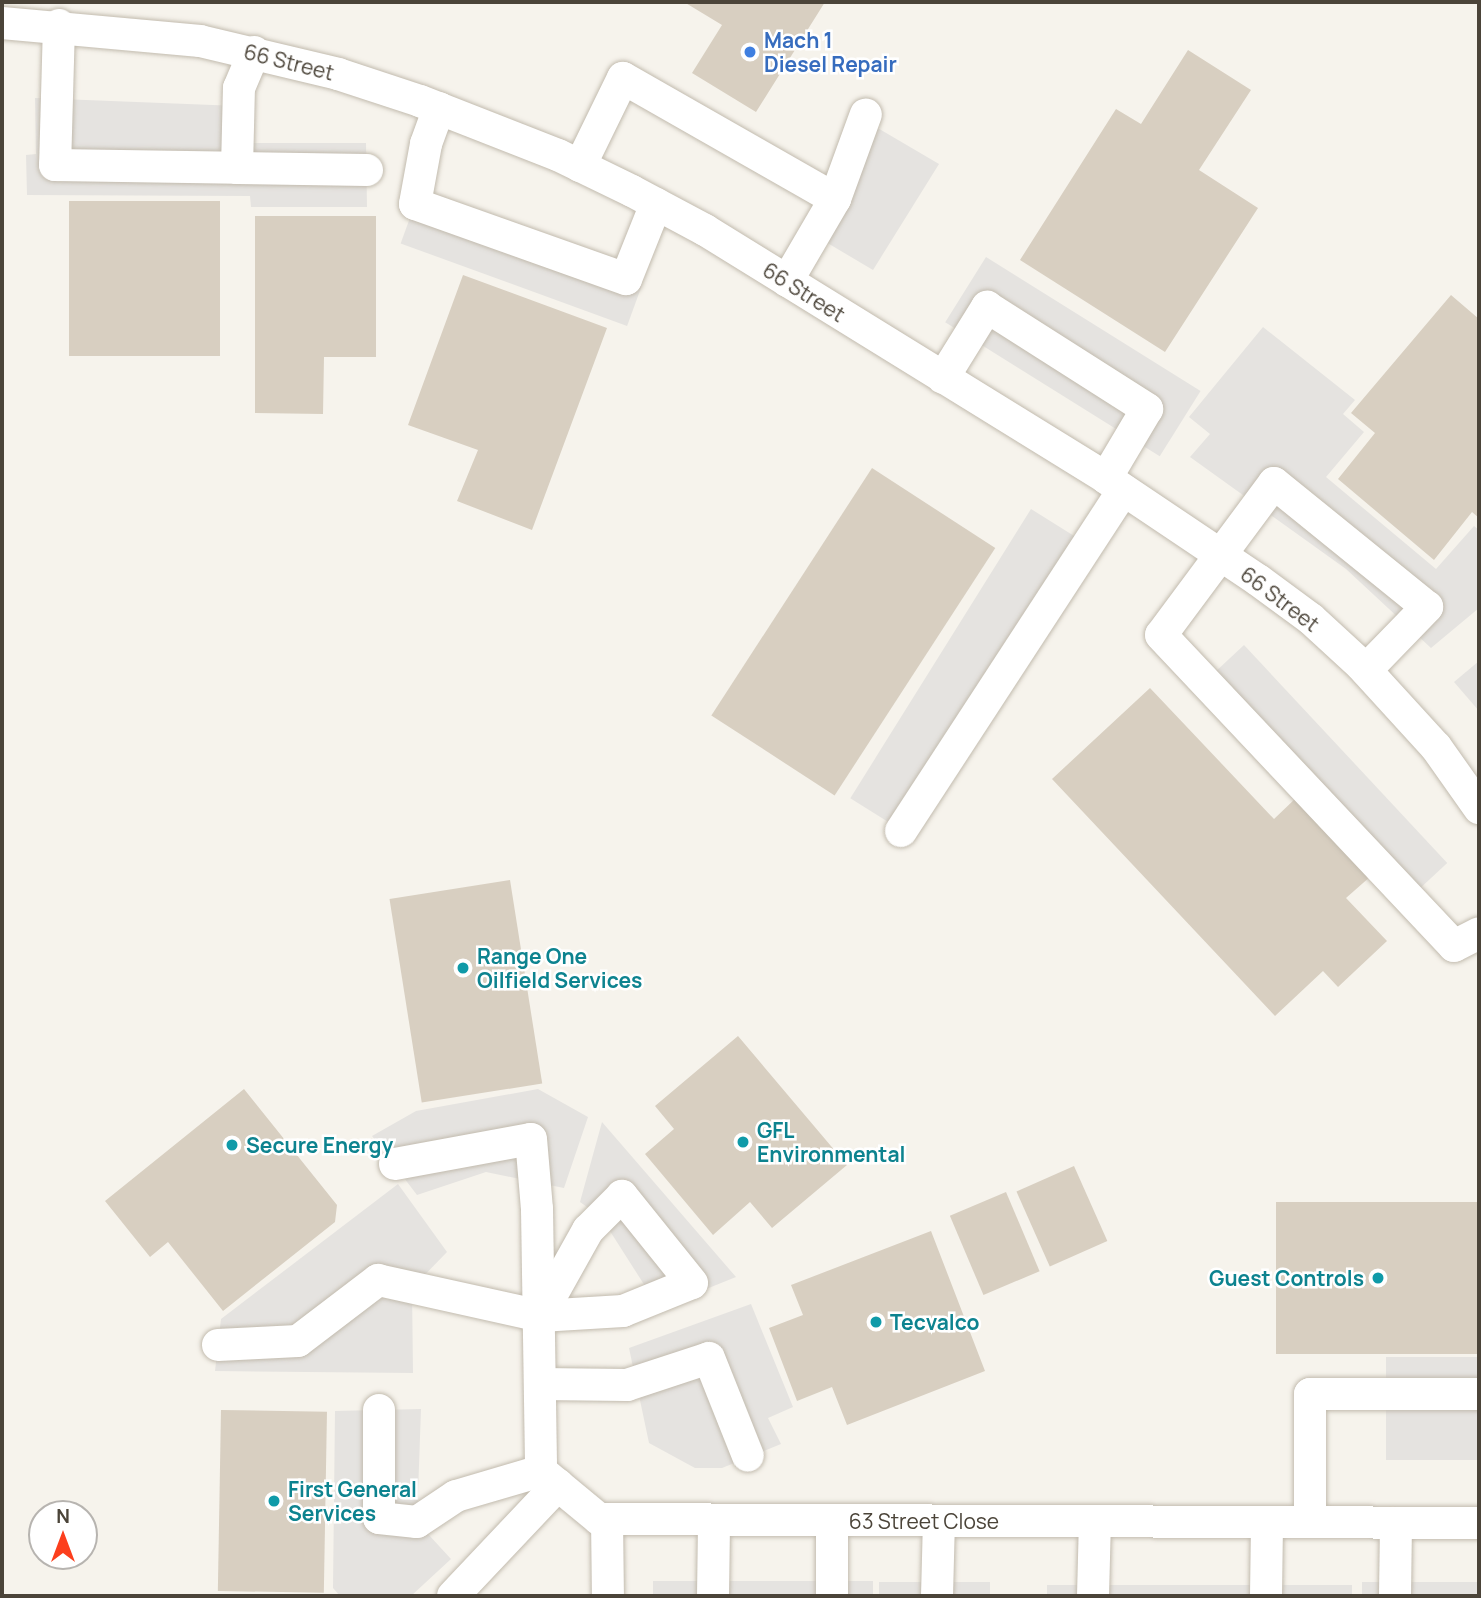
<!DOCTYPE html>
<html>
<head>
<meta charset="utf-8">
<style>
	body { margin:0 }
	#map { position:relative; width:1481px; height:1598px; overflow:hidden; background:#f6f3ec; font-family:Manrope,sans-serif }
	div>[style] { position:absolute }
	.parking>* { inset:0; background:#e5e3e0; transform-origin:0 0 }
	.building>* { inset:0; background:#d8cfc1; transform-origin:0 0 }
	.roads { filter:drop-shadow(0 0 2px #c2bbae) drop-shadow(0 0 2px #c2bbae) }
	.minor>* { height:32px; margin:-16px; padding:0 16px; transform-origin:16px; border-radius:16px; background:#fff }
	.dots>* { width:19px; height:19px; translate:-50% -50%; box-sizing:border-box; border:4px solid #fff; border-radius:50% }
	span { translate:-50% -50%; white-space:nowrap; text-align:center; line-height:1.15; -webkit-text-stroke:5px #fff; paint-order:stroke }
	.shop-label { font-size:21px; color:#366cbe; font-weight:700 }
	.left { translate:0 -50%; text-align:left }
	.street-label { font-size:21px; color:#4b4439 }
	.culture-label { font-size:21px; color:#0d838f; font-weight:700 }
	.right { translate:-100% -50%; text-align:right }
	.frame { position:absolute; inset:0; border:4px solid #4b4439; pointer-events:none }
	.north { position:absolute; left:28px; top:1500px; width:70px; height:70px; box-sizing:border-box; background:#fff; border:2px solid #b7b4b0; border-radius:50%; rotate:0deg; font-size:19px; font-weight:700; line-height:28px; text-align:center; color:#4b4439 }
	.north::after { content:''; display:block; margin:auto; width:24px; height:32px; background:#fc3f1d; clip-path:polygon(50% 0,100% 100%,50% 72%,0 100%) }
</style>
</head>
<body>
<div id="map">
	<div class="parking">
		<i style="clip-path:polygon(35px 98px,238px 106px,238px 143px,366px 143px,367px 207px,251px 207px,250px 196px,27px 195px,26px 155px,36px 154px)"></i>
		<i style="clip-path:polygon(864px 120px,939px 164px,873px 270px,814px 235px)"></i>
		<i style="left:415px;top:204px;width:241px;height:42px;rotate:20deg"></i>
		<i style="left:986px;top:257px;width:253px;height:77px;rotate:32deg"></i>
		<i style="clip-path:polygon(1263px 327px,1355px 400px,1343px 414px,1364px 432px,1326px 477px,1436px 569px,1474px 526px,1479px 530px,1479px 608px,1431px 648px,1346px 569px,1190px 457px,1210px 434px,1189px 417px)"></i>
		<i style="left:1031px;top:509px;width:66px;height:341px;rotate:32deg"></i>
		<i style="left:1244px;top:645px;width:298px;height:53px;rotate:47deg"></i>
		<i style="clip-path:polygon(1479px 661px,1479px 711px,1454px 682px)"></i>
		<i style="clip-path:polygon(538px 1089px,588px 1117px,564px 1188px,486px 1172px,417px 1195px,372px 1136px,416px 1111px)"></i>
		<i style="clip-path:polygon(602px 1122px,736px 1277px,659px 1308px,601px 1217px,580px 1202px)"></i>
		<i style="clip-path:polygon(398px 1184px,447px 1252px,412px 1288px,413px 1373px,215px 1371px,221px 1319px)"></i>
		<i style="clip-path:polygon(751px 1304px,793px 1407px,768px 1418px,781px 1444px,722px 1468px,695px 1468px,649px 1443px,629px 1348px)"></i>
		<i style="left:1479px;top:1357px;width:103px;height:93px;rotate:90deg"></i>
		<i style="clip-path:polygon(421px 1409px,417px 1522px,451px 1559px,411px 1596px,340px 1596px,333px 1588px,335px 1411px)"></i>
		<i style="left:653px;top:1581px;width:220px;height:15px"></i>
		<i style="left:990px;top:1582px;width:14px;height:111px;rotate:90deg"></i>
		<i style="left:1362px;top:1582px;width:117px;height:14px"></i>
		<i style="left:1047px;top:1585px;width:305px;height:11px"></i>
	</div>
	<div class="building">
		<i style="clip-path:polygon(684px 2px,825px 2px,756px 112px,692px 73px,722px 25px)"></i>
		<i style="clip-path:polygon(1188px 50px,1251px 90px,1199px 170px,1258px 208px,1165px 352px,1020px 260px,1116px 109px,1141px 124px)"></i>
		<i style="left:220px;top:201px;width:155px;height:151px;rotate:90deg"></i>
		<i style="clip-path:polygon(255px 216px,376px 216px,376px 357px,324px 357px,323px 414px,255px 413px)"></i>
		<i style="clip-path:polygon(463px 275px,607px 328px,532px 530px,457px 501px,478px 450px,408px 425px)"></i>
		<i style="clip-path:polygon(1451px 295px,1479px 319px,1479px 518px,1472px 512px,1434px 560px,1338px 479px,1375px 433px,1351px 413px)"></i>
		<i style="left:872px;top:468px;width:147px;height:295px;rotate:33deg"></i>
		<i style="clip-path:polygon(1150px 688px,1274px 819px,1297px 797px,1371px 876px,1346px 898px,1387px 941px,1338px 987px,1323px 971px,1275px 1016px,1052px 779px)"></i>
		<i style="left:510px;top:880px;width:206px;height:122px;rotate:81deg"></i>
		<i style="clip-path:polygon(738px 1036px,847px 1165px,772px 1228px,750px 1202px,713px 1235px,645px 1154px,674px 1129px,655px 1106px)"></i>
		<i style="clip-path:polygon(244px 1089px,337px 1205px,335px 1222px,223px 1311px,168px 1242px,150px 1257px,105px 1201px)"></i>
		<i style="left:1074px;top:1166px;width:82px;height:63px;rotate:66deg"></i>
		<i style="left:1006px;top:1192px;width:86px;height:61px;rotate:67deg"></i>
		<i style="left:1276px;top:1202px;width:203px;height:152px"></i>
		<i style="clip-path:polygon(931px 1231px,985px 1371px,847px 1425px,832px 1387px,797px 1401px,769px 1328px,803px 1315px,791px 1285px)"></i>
		<i style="left:221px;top:1410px;width:106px;height:181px;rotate:1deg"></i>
	</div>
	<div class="roads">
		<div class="minor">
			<i style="left:2px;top:23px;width:199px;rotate:5.2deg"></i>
			<i style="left:200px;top:41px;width:142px;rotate:13.4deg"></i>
			<i style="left:338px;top:74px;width:86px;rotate:18.2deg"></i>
			<i style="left:420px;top:101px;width:148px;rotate:21.4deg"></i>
			<i style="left:558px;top:155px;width:82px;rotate:25.9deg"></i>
			<i style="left:632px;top:191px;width:83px;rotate:28.1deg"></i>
			<i style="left:705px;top:230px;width:471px;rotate:31.7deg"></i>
			<i style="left:1106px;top:478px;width:183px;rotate:33.9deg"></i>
			<i style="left:1258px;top:580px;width:66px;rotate:36.3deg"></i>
			<i style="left:1311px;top:619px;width:68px;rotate:42.6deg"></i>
			<i style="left:1361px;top:665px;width:111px;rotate:47.6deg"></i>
			<i style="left:1436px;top:747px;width:75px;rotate:54.8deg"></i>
			<i style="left:59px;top:25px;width:140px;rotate:91.6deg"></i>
			<i style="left:55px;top:165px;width:182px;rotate:0.9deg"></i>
			<i style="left:237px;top:168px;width:80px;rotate:-88.6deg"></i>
			<i style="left:239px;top:88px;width:39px;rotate:-67deg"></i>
			<i style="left:439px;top:108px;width:38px;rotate:110deg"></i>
			<i style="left:426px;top:144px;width:61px;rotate:100.4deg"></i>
			<i style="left:415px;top:204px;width:224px;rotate:19.6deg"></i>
			<i style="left:626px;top:279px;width:81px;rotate:-68.2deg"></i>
			<i style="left:580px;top:166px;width:98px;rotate:-64deg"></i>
			<i style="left:623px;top:78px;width:244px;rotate:29.7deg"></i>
			<i style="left:835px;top:199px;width:95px;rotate:120.3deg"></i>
			<i style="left:237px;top:168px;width:130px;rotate:0.9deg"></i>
			<i style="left:835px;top:199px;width:90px;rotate:-70deg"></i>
			<i style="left:943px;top:378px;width:84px;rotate:-58.2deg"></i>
			<i style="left:987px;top:307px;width:190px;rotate:32.5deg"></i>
			<i style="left:1147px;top:409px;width:80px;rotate:120.7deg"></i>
			<i style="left:1366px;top:670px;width:88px;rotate:-45.9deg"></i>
			<i style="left:1427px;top:607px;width:197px;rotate:-141deg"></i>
			<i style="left:1274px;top:483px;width:189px;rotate:126.6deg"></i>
			<i style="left:1161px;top:635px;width:427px;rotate:46.7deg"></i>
			<i style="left:1454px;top:946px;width:28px;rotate:-27deg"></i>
			<i style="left:901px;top:831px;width:407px;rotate:-56.9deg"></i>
			<i style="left:395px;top:1164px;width:138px;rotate:-10.4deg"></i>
			<i style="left:531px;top:1139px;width:70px;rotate:85.1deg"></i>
			<i style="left:537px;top:1209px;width:262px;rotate:89.1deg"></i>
			<i style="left:541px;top:1471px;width:75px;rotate:39.6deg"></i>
			<i style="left:599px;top:1519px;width:880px;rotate:0.26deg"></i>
			<i style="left:218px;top:1345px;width:80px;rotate:-2.9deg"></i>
			<i style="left:298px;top:1341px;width:101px;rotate:-37.3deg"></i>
			<i style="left:378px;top:1280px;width:166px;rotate:12.5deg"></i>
			<i style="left:540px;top:1316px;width:83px;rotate:-3.4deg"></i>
			<i style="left:623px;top:1311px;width:74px;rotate:-22.1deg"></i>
			<i style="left:692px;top:1283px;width:112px;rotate:-128.8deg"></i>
			<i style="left:622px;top:1196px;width:48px;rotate:135deg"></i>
			<i style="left:588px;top:1230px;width:96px;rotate:119.2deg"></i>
			<i style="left:541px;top:1384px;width:86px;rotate:0.7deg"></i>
			<i style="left:627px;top:1385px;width:86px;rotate:-18.2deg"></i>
			<i style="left:709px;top:1358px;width:105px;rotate:68.3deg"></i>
			<i style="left:379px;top:1410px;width:108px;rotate:90deg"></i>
			<i style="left:379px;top:1518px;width:38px;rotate:6deg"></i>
			<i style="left:417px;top:1522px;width:47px;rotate:-33.7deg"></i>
			<i style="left:456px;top:1496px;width:89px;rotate:-16.4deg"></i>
			<i style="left:607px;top:1519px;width:77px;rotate:89.3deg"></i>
			<i style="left:832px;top:1520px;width:76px;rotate:90deg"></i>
			<i style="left:1310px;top:1522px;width:128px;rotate:-90deg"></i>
			<i style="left:1310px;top:1394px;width:169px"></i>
			<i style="left:453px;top:1596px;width:153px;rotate:-46.6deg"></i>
			<i style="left:713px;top:1596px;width:76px;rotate:-89.2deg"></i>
			<i style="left:937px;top:1596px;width:75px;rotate:-88.5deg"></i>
			<i style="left:1093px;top:1596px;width:74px;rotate:-88.5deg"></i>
			<i style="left:1266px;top:1596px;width:73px;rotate:-89.2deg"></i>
			<i style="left:1395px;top:1596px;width:73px;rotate:-89.2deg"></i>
		</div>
	</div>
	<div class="dots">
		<i style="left:750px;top:52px;background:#3f7fe0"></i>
		<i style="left:463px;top:968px;background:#0f9aa8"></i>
		<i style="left:743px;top:1142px;background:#0f9aa8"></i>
		<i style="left:232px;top:1145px;background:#0f9aa8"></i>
		<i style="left:1378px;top:1278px;background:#0f9aa8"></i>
		<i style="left:876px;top:1322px;background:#0f9aa8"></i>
		<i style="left:274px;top:1501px;background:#0f9aa8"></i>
	</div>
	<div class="shop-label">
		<span class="left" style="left:764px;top:52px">Mach 1<br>Diesel Repair</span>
	</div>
	<div class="street-label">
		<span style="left:289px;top:62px;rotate:14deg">66 Street</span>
		<span style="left:804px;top:292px;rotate:32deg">66 Street</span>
		<span style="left:1280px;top:599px;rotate:37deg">66 Street</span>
		<span style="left:924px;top:1521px">63 Street Close</span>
	</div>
	<div class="culture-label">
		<span class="left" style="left:477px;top:968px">Range One<br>Oilfield Services</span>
		<span class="left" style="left:757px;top:1142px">GFL<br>Environmental</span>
		<span class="left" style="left:246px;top:1145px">Secure Energy</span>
		<span class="right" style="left:1364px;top:1278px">Guest Controls</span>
		<span class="left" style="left:890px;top:1322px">Tecvalco</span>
		<span class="left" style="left:288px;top:1501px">First General<br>Services</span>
	</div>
	<div class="frame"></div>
	<div class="north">N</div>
</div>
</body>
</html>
